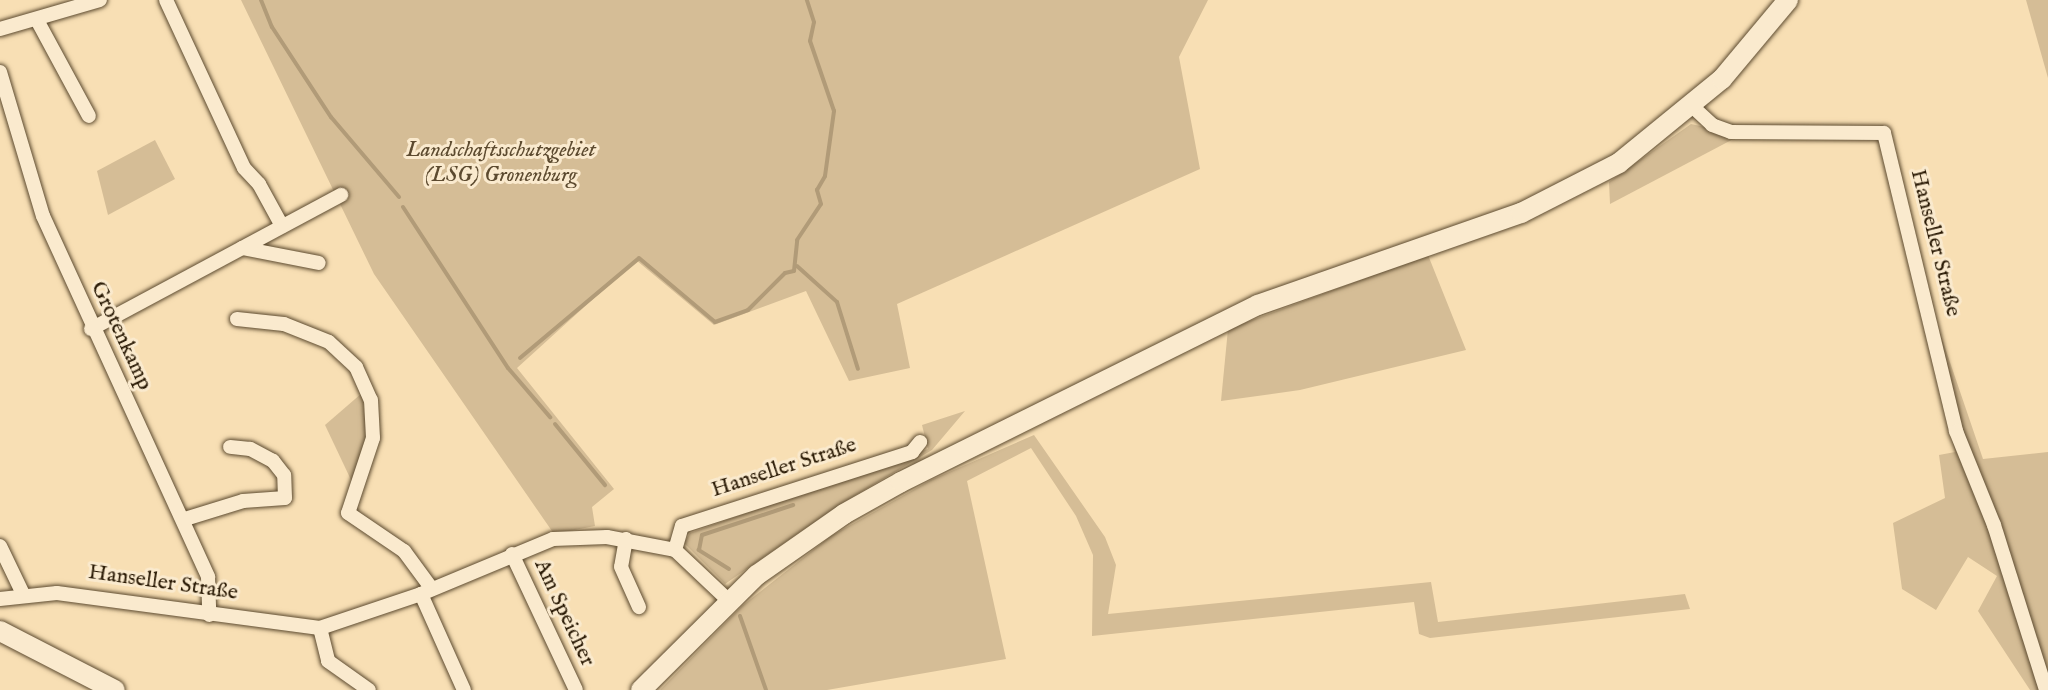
<!DOCTYPE html>
<html>
<head>
<meta charset="utf-8">
<style>
	body { margin:0 }
	#map { position:relative; width:2048px; height:690px; overflow:hidden; background:#f8dfb4; font-family:"IM FELL English",serif }
	div>[style] { position:absolute }
	.green>* { inset:0; background:#d5bd96 }
	.stream>* { height:4px; margin:-2px; padding:0 2px; transform-origin:2px; border-radius:2px; background:#b19b78 }
	.roads { filter:drop-shadow(0 0 2px #5c4a2f) drop-shadow(0 0 2px #5c4a2f) }
	.street>* { height:14px; margin:-7px; padding:0 7px; transform-origin:7px; border-radius:7px; background:#faeace }
	.secondary>* { height:20px; margin:-10px; padding:0 10px; transform-origin:10px; border-radius:10px; background:#faeace }
	span { translate:-50% -50%; white-space:nowrap; text-align:center; line-height:1.15; -webkit-text-stroke:6px #faeace; paint-order:stroke }
	.park-label { font-size:22px; color:#5c4a2f; font-style:italic }
	.street-label { font-size:22px; color:#281803 }
</style>
</head>
<body>
<div id="map">
	<div class="green">
		<i style="clip-path:polygon(241px 0,1208px 0,1179px 57px,1200px 169px,897px 304px,910px 368px,849px 381px,806px 291px,714px 325px,636px 260px,517px 368px,614px 489px,592px 507px,595px 526px,554px 534px,374px 274px)"></i>
		<i style="clip-path:polygon(2026px 0,2048px 0,2048px 78px)"></i>
		<i style="clip-path:polygon(1691px 124px,1741px 135px,1610px 204px,1609px 182px)"></i>
		<i style="clip-path:polygon(155px 140px,175px 179px,108px 215px,97px 171px)"></i>
		<i style="clip-path:polygon(1428px 255px,1466px 350px,1300px 390px,1221px 401px,1228px 329px)"></i>
		<i style="clip-path:polygon(1938px 327px,1983px 459px,2048px 452px,2048px 690px,2030px 690px,1978px 611px,1997px 576px,1968px 557px,1936px 610px,1902px 589px,1893px 523px,1945px 498px,1939px 455px,1955px 452px,1927px 332px)"></i>
		<i style="clip-path:polygon(362px 393px,367px 436px,352px 482px,325px 425px)"></i>
		<i style="clip-path:polygon(965px 411px,932px 450px,839px 505px,725px 584px,684px 543px,690px 533px,928px 449px,922px 425px)"></i>
		<i style="clip-path:polygon(1034px 435px,1105px 537px,1116px 565px,1108px 614px,1431px 582px,1438px 622px,1685px 594px,1690px 609px,1430px 638px,1419px 634px,1414px 602px,1092px 636px,1093px 555px,1076px 516px,1031px 448px,967px 481px,1006px 659px,827px 690px,660px 690px,742px 606px,831px 536px,931px 480px)"></i>
	</div>
	<div class="stream">
		<i style="left:261px;top:0;width:29px;rotate:68deg"></i>
		<i style="left:272px;top:27px;width:108px;rotate:56.8deg"></i>
		<i style="left:331px;top:117px;width:105px;rotate:49.6deg"></i>
		<i style="left:403px;top:207px;width:192px;rotate:56.9deg"></i>
		<i style="left:508px;top:368px;width:65px;rotate:49.4deg"></i>
		<i style="left:797px;top:266px;width:54px;rotate:42deg"></i>
		<i style="left:837px;top:302px;width:70px;rotate:72.6deg"></i>
		<i style="left:520px;top:358px;width:155px;rotate:-40deg"></i>
		<i style="left:639px;top:258px;width:99px;rotate:40.1deg"></i>
		<i style="left:715px;top:322px;width:35px;rotate:-20deg"></i>
		<i style="left:748px;top:310px;width:52px;rotate:-45deg"></i>
		<i style="left:785px;top:273px;width:9px;rotate:-13deg"></i>
		<i style="left:794px;top:271px;width:31px;rotate:-84deg"></i>
		<i style="left:797px;top:240px;width:43px;rotate:-56.3deg"></i>
		<i style="left:821px;top:204px;width:15px;rotate:-106deg"></i>
		<i style="left:817px;top:190px;width:16px;rotate:-60deg"></i>
		<i style="left:825px;top:176px;width:66px;rotate:-82.1deg"></i>
		<i style="left:834px;top:111px;width:74px;rotate:-108.9deg"></i>
		<i style="left:810px;top:41px;width:19px;rotate:-78deg"></i>
		<i style="left:814px;top:22px;width:23px;rotate:-108deg"></i>
		<i style="left:555px;top:424px;width:79px;rotate:50.7deg"></i>
		<i style="left:729px;top:569px;width:36px;rotate:-148deg"></i>
		<i style="left:699px;top:550px;width:15px;rotate:-79deg"></i>
		<i style="left:702px;top:535px;width:96px;rotate:-18.2deg"></i>
		<i style="left:740px;top:616px;width:78px;rotate:70.6deg"></i>
	</div>
	<div class="roads">
		<div class="street">
			<i style="left:166px;top:0;width:185px;rotate:65.1deg"></i>
			<i style="left:244px;top:168px;width:22px;rotate:47deg"></i>
			<i style="left:259px;top:184px;width:48px;rotate:61.3deg"></i>
			<i style="left:37px;top:20px;width:109px;rotate:61.6deg"></i>
			<i style="left:0;top:29px;width:104px;rotate:-16.2deg"></i>
			<i style="left:0;top:72px;width:150px;rotate:73.4deg"></i>
			<i style="left:43px;top:216px;width:397px;rotate:65.4deg"></i>
			<i style="left:208px;top:577px;width:38px;rotate:88deg"></i>
			<i style="left:1693px;top:107px;width:26px;rotate:43deg"></i>
			<i style="left:1712px;top:125px;width:20px;rotate:20deg"></i>
			<i style="left:1731px;top:132px;width:153px;rotate:0.4deg"></i>
			<i style="left:1884px;top:133px;width:307px;rotate:76.4deg"></i>
			<i style="left:1956px;top:431px;width:101px;rotate:68deg"></i>
			<i style="left:1994px;top:525px;width:173px;rotate:72.5deg"></i>
			<i style="left:242px;top:248px;width:78px;rotate:11deg"></i>
			<i style="left:237px;top:319px;width:47px;rotate:6.1deg"></i>
			<i style="left:284px;top:324px;width:48px;rotate:21.8deg"></i>
			<i style="left:329px;top:342px;width:37px;rotate:43deg"></i>
			<i style="left:356px;top:367px;width:36px;rotate:66deg"></i>
			<i style="left:371px;top:400px;width:38px;rotate:87deg"></i>
			<i style="left:373px;top:438px;width:79px;rotate:108.4deg"></i>
			<i style="left:348px;top:513px;width:68px;rotate:34.2deg"></i>
			<i style="left:404px;top:551px;width:47px;rotate:53.6deg"></i>
			<i style="left:91px;top:329px;width:284px;rotate:-28.2deg"></i>
			<i style="left:185px;top:519px;width:61px;rotate:-17.2deg"></i>
			<i style="left:243px;top:501px;width:42px;rotate:-4.1deg"></i>
			<i style="left:285px;top:498px;width:23px;rotate:-92deg"></i>
			<i style="left:284px;top:475px;width:18px;rotate:-128deg"></i>
			<i style="left:273px;top:461px;width:26px;rotate:-152deg"></i>
			<i style="left:250px;top:449px;width:20px;rotate:-174deg"></i>
			<i style="left:626px;top:539px;width:28px;rotate:100deg"></i>
			<i style="left:621px;top:567px;width:44px;rotate:65.8deg"></i>
			<i style="left:0;top:546px;width:53px;rotate:64.4deg"></i>
			<i style="left:675px;top:550px;width:25px;rotate:-74deg"></i>
			<i style="left:682px;top:526px;width:242px;rotate:-17.8deg"></i>
			<i style="left:912px;top:452px;width:13px;rotate:-51deg"></i>
			<i style="left:512px;top:554px;width:150px;rotate:64.8deg"></i>
			<i style="left:421px;top:594px;width:105px;rotate:65.9deg"></i>
			<i style="left:0;top:599px;width:57px;rotate:-6deg"></i>
			<i style="left:57px;top:593px;width:265px;rotate:7.6deg"></i>
			<i style="left:320px;top:628px;width:107px;rotate:-18.6deg"></i>
			<i style="left:421px;top:594px;width:143px;rotate:-22.6deg"></i>
			<i style="left:553px;top:539px;width:54px;rotate:-2.1deg"></i>
			<i style="left:607px;top:537px;width:69px;rotate:10.8deg"></i>
			<i style="left:675px;top:550px;width:73px;rotate:43.3deg"></i>
			<i style="left:320px;top:628px;width:34px;rotate:76deg"></i>
			<i style="left:328px;top:661px;width:50px;rotate:35.3deg"></i>
		</div>
		<div class="secondary">
			<i style="left:0;top:631px;width:129px;rotate:27.2deg"></i>
			<i style="left:641px;top:690px;width:163px;rotate:-44.8deg"></i>
			<i style="left:757px;top:575px;width:106px;rotate:-35deg"></i>
			<i style="left:844px;top:514px;width:65px;rotate:-29.3deg"></i>
			<i style="left:901px;top:482px;width:398px;rotate:-26.4deg"></i>
			<i style="left:1258px;top:305px;width:279px;rotate:-19.3deg"></i>
			<i style="left:1521px;top:213px;width:110px;rotate:-27deg"></i>
			<i style="left:1619px;top:163px;width:133px;rotate:-39.2deg"></i>
			<i style="left:1722px;top:79px;width:103px;rotate:-50.1deg"></i>
		</div>
	</div>
	<div class="park-label">
		<span style="left:501px;top:163px">Landschaftsschutzgebiet<br>(LSG) Gronenburg</span>
	</div>
	<div class="street-label">
		<span style="left:1935px;top:243px;rotate:76deg">Hanseller Straße</span>
		<span style="left:121px;top:336px;rotate:65deg">Grotenkamp</span>
		<span style="left:784px;top:468px;rotate:-18deg">Hanseller Straße</span>
		<span style="left:163px;top:583px;rotate:8deg">Hanseller Straße</span>
		<span style="left:564px;top:613px;rotate:65deg">Am Speicher</span>
	</div>
</div>
</body>
</html>
